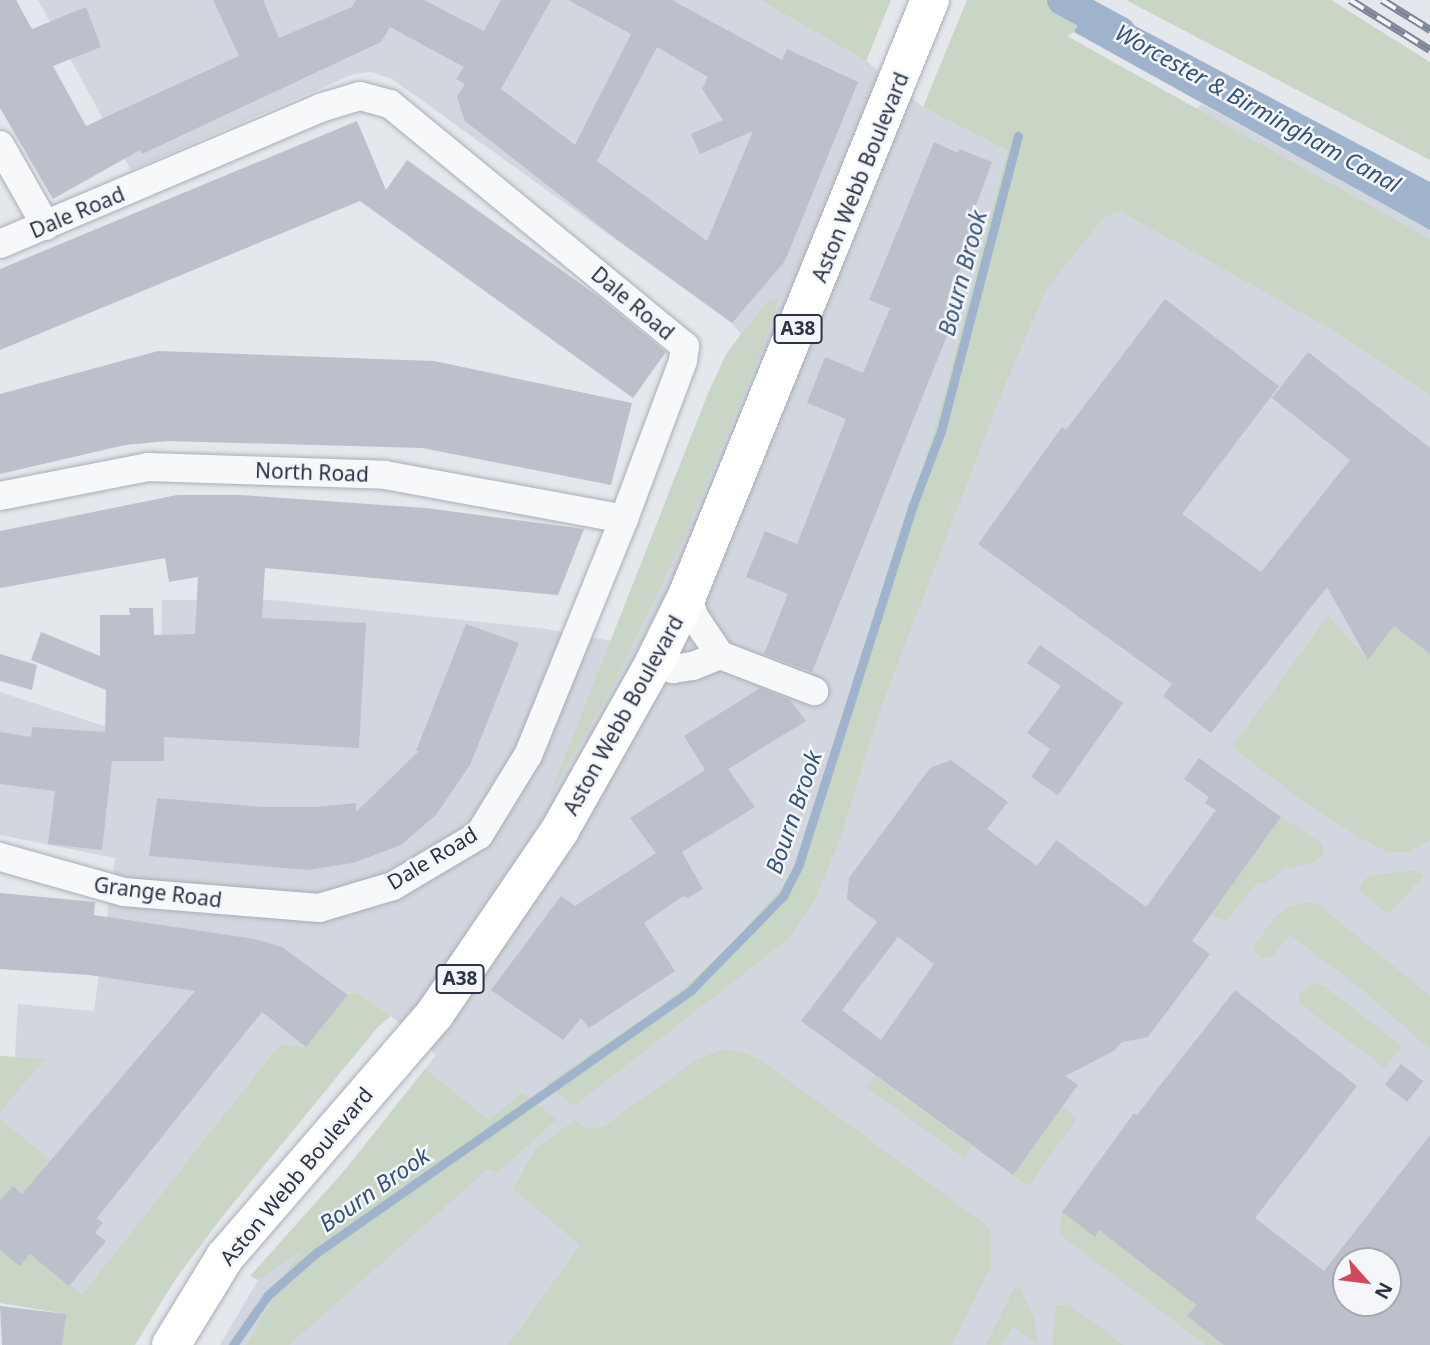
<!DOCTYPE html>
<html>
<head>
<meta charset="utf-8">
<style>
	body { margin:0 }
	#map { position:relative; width:1430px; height:1345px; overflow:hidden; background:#e4e7ec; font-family:"Noto Sans",sans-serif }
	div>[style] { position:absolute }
	.built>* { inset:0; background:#d2d6de }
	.green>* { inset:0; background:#c9d6c5; transform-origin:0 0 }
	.water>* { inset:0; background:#9fb4cc }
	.stream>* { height:9px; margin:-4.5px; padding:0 4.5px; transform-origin:4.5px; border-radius:4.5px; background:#9fb4cc }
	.canal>* { height:30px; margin:-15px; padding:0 15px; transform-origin:15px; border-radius:15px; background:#9fb4cc }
	.building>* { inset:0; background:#bbc0ca; transform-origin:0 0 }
	.roads { filter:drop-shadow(0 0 2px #a9aeb7) drop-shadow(0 0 2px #a9aeb7) }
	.street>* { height:28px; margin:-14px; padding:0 14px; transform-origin:14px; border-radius:14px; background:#f7f8fa }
	.highway>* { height:38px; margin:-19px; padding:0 19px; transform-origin:19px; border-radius:19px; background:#fff }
	.rail>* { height:8px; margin-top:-4px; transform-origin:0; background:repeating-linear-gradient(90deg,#f4f6f9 0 16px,#7d8696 0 32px); box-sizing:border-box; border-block:2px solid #7d8696 }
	span { translate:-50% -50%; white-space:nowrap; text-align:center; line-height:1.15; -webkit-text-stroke:5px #f4f6f9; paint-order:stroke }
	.shield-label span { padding:2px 5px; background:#f4f6f9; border:2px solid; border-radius:5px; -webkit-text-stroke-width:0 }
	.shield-label { font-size:19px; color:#2b3445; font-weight:700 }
	.street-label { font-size:21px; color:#2b3445 }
	.water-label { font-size:23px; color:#34527a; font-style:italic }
	.north { position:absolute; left:1332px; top:1247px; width:70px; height:70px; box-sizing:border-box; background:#f4f6f9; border:2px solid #a4a8b1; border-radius:50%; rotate:118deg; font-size:19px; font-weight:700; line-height:28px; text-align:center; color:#2b3445 }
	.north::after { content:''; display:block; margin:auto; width:24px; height:32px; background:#d1495b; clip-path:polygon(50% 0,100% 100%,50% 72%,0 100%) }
</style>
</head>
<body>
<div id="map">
	<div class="built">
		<i style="clip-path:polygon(evenodd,38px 0,760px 0,866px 61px,923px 107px,1007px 149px,937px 421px,795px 866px,779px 890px,739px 935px,687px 984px,800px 886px,969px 356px,1094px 201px,1202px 104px,1430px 230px,1430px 1345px,220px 1345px,258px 1280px,436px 1055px,391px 1016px,356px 993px,347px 995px,306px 1047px,280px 1044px,82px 1294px,0 1280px,0 1056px,15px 1057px,18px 1004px,94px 1011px,115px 858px,0 835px,0 692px,113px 729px,160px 731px,162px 600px,273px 600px,547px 629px,611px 641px,709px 391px,727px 353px,741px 334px,732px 323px,392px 79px,371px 72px,354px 74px,131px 170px,38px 0,1346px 1261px,1388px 1261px,1388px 1303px,1346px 1303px,1346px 1261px)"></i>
	</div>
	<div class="green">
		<i style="clip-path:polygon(760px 0,891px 0,866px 61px)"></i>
		<i style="clip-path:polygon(967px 0,1092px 0,1074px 32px,1067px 36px,1430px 239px,1430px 395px,1331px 329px,1120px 211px,1104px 217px,1046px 290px,1003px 390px,881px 707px,840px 839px,815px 899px,788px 939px,574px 1106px,546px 1084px,644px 1018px,687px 985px,739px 935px,779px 890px,795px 866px,937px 421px,1007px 150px,923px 107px)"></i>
		<i style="clip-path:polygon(1126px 0,1331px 0,1430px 62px,1430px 160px)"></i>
		<i style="clip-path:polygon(779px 298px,758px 359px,680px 546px,615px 682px,549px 797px,709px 391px,727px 353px,768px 301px)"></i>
		<i style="clip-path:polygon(1328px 616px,1368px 660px,1394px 626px,1430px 654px,1430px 840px,1409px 852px,1390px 852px,1367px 842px,1303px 801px,1232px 747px)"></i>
		<i style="clip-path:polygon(1281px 817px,1320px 842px,1324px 850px,1322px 857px,1315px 862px,1284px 869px,1266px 883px,1257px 883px,1226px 921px,1211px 915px)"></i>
		<i style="clip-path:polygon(1417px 870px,1424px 875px,1389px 914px,1360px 892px,1361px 885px,1368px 876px)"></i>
		<i style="clip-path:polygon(1306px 902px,1318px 904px,1430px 996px,1430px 1049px,1360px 988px,1290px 935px,1273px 955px,1263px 959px,1255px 953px,1253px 948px,1273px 919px,1286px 908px)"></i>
		<i style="clip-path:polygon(1312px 984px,1324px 986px,1402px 1046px,1385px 1068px,1299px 1003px,1299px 994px)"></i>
		<i style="clip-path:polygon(356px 992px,391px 1016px,377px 1028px,222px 1217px,175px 1280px,135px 1345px,62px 1345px,65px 1314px,0 1303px,0 1250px,30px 1254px,82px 1294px,280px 1044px,306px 1047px,348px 995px)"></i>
		<i style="clip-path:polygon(721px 1050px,740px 1051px,762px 1061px,990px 1228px,991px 1266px,952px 1345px,508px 1345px,580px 1245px,513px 1189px,535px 1149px,575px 1120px,588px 1129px,604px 1126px,698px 1059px)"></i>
		<i style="clip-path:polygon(0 1056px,45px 1059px,0 1112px)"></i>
		<i style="clip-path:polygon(425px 1069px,489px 1120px,522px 1093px,557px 1119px,497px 1173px,488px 1169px,289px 1345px,247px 1345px,288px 1269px,303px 1250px,258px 1280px,250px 1276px,345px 1170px)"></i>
		<i style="left:875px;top:1076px;width:120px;height:14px;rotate:36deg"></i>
		<i style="left:1062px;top:1107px;width:19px;height:84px;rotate:36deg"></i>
		<i style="clip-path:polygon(0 1119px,50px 1160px,22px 1194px,0 1201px)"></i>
		<i style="clip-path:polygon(1062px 1212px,1094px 1236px,1099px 1230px,1196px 1305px,1188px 1316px,1224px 1345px,1206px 1345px,1059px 1234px)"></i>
		<i style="clip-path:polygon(1015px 1287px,1021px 1290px,1035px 1320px,1037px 1343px,1013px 1327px,1002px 1345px,986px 1345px)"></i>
		<i style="clip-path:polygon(1069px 1304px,1071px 1306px,1124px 1345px,1053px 1345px,1056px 1306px)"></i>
	</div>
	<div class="water">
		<i style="clip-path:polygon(1090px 2px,1430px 182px,1430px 230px,1074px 32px)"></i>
	</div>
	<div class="stream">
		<i style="left:233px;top:1345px;width:61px;rotate:-55deg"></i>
		<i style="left:268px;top:1295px;width:64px;rotate:-41.2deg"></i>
		<i style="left:316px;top:1253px;width:458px;rotate:-35deg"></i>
		<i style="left:691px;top:990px;width:132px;rotate:-45.6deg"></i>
		<i style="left:783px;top:896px;width:36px;rotate:-63deg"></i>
		<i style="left:799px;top:864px;width:377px;rotate:-72.4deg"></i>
		<i style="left:913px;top:505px;width:79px;rotate:-69.3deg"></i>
		<i style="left:941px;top:431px;width:305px;rotate:-75.4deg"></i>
	</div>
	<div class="canal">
		<i style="left:1062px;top:0;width:67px;rotate:28.5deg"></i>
	</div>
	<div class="building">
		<i style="clip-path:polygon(evenodd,0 0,16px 0,32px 29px,86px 7px,101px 47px,53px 66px,86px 126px,239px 56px,213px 0,263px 0,279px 38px,352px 7px,356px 0,424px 0,484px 31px,501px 0,551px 0,501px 89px,575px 145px,631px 34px,568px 0,672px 0,782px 60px,787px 49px,858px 82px,785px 261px,732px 323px,615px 238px,465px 121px,457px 97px,465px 84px,456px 79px,464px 67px,390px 27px,381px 42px,142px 154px,140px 150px,53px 199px,0 108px,0 0,657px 47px,708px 77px,702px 89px,723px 120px,691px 134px,700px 154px,753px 131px,707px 241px,597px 161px,657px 47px)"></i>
		<i style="clip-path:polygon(357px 121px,386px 190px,407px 160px,599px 297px,666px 352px,633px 398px,360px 201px,0 350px,0 269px)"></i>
		<i style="clip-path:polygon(934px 142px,958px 153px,959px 149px,992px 162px,970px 222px,977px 224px,946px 305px,957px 311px,812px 672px,764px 654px,788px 594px,746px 577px,765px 531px,797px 544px,846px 419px,807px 403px,825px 357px,863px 373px,890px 308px,869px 300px)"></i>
		<i style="clip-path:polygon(1165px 299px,1279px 386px,1182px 514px,1261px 572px,1350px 460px,1272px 398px,1308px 352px,1430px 448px,1430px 654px,1394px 626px,1368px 660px,1327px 587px,1211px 733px,1163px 696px,1172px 684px,978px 544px,1062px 427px,1066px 430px)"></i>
		<i style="clip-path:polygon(158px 351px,434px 361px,632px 403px,611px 485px,422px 448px,168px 441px,125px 445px,0 474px,0 394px)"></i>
		<i style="clip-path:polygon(177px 495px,241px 495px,426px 508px,584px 529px,558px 595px,265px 568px,262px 618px,366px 623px,359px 748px,164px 737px,164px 761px,112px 761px,102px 850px,48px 844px,55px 791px,0 784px,0 732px,31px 737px,32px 727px,105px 732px,106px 690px,31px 660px,41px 632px,100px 656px,100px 615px,130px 615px,129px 608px,153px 608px,154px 635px,195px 634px,198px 577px,169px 582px,165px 558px,0 588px,0 531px)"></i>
		<i style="clip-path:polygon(466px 624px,519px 643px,470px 765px,436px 815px,401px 845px,353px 863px,307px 870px,149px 856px,157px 798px,263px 807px,315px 807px,356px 803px,356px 812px,419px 751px,416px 751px)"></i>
		<i style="clip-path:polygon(1040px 645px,1123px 703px,1058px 795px,1031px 777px,1050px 749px,1027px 733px,1061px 686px,1027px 663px)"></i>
		<i style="clip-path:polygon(0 654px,37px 665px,32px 690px,0 681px)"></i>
		<i style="clip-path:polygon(760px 688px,790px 700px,806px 721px,728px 769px,755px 807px,682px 852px,703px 889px,687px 898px,683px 896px,644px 923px,675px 971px,589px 1028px,581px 1018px,563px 1040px,491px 990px,561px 896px,575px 906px,656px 853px,630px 818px,705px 770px,684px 736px)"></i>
		<i style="clip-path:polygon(evenodd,1199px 758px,1281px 817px,1192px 941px,1210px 954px,1148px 1037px,1122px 1042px,1114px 1051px,1065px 1076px,1078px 1085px,1013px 1175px,801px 1021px,877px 922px,847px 899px,849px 878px,930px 768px,951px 760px,1008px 802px,987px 829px,1037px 866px,1056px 840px,1146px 907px,1216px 810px,1205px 803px,1209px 797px,1184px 779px,1199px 758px,898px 937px,934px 964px,881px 1040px,842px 1010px,898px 937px)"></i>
		<i style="clip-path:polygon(0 893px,95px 902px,94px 915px,255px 939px,282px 947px,348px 995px,306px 1047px,262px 1012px,97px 1218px,103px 1223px,95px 1233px,106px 1241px,69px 1286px,30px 1254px,20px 1266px,0 1250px,0 1201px,13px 1186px,22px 1194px,195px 991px,89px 975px,0 969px)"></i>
		<i style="clip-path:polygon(evenodd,1235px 990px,1357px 1086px,1255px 1218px,1324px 1271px,1430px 1135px,1430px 1345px,1224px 1345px,1187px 1316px,1196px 1305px,1099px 1230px,1095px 1237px,1062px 1212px,1134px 1113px,1137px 1115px,1235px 990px,1346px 1261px,1388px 1261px,1388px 1303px,1346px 1303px,1346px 1261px)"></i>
		<i style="left:1401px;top:1064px;width:28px;height:26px;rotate:38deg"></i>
		<i style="clip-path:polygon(0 1306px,66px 1314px,62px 1345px,2px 1345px)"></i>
	</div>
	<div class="roads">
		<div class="street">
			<i style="left:0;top:145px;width:93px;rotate:60.4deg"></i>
			<i style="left:0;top:244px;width:348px;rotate:-23deg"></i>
			<i style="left:320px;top:108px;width:42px;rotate:-16.7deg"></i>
			<i style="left:360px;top:96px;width:31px;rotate:15deg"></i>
			<i style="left:390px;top:104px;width:382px;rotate:39.4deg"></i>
			<i style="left:685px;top:346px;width:15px;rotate:98deg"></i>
			<i style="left:683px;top:361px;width:169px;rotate:110.5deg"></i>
			<i style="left:624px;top:519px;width:255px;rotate:112.1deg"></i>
			<i style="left:528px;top:755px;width:94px;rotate:121.5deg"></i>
			<i style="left:479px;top:835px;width:100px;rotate:149.3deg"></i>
			<i style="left:393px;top:886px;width:77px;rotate:163.4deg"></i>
			<i style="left:319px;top:908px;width:196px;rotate:-175.3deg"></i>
			<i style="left:124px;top:892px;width:129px;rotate:-164.2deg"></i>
			<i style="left:0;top:496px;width:151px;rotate:-11.1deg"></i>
			<i style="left:148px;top:467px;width:237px;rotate:1.9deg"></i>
			<i style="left:385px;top:475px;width:243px;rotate:10.4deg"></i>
			<i style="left:720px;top:655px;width:101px;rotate:21deg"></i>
			<i style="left:654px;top:663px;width:20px;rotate:18deg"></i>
			<i style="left:673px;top:669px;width:20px;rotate:-9deg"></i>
			<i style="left:693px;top:666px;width:29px;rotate:-22deg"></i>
			<i style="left:720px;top:655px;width:45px;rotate:-124deg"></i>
			<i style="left:695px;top:618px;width:23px;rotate:-110deg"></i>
		</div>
		<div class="highway">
			<i style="left:171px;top:1345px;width:103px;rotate:-58.5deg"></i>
			<i style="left:225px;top:1257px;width:320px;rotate:-49.2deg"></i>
			<i style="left:434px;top:1015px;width:224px;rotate:-55.7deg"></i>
			<i style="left:560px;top:830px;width:192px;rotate:-60.6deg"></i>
			<i style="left:654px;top:663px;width:75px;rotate:-63.8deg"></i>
			<i style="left:687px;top:596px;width:644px;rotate:-67.82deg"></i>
		</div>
	</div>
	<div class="rail">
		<i style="left:1350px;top:0;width:94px;rotate:32deg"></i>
		<i style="left:1382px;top:0;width:57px;rotate:32deg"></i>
	</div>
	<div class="shield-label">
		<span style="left:798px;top:329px">A38</span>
		<span style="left:460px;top:979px">A38</span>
	</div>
	<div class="street-label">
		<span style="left:860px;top:177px;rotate:-68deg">Aston Webb Boulevard</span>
		<span style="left:77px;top:212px;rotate:-23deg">Dale Road</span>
		<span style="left:633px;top:303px;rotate:40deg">Dale Road</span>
		<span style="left:312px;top:472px;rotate:2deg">North Road</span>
		<span style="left:623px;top:715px;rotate:-61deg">Aston Webb Boulevard</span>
		<span style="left:432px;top:858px;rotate:-31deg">Dale Road</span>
		<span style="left:158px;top:892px;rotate:7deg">Grange Road</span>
		<span style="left:296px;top:1176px;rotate:-50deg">Aston Webb Boulevard</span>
	</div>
	<div class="water-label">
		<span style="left:1258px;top:108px;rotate:29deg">Worcester &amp; Birmingham Canal</span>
		<span style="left:962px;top:273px;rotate:-75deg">Bourn Brook</span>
		<span style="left:793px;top:812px;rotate:-71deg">Bourn Brook</span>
		<span style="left:374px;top:1189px;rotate:-35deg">Bourn Brook</span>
	</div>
	<div class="north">N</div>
</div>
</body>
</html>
